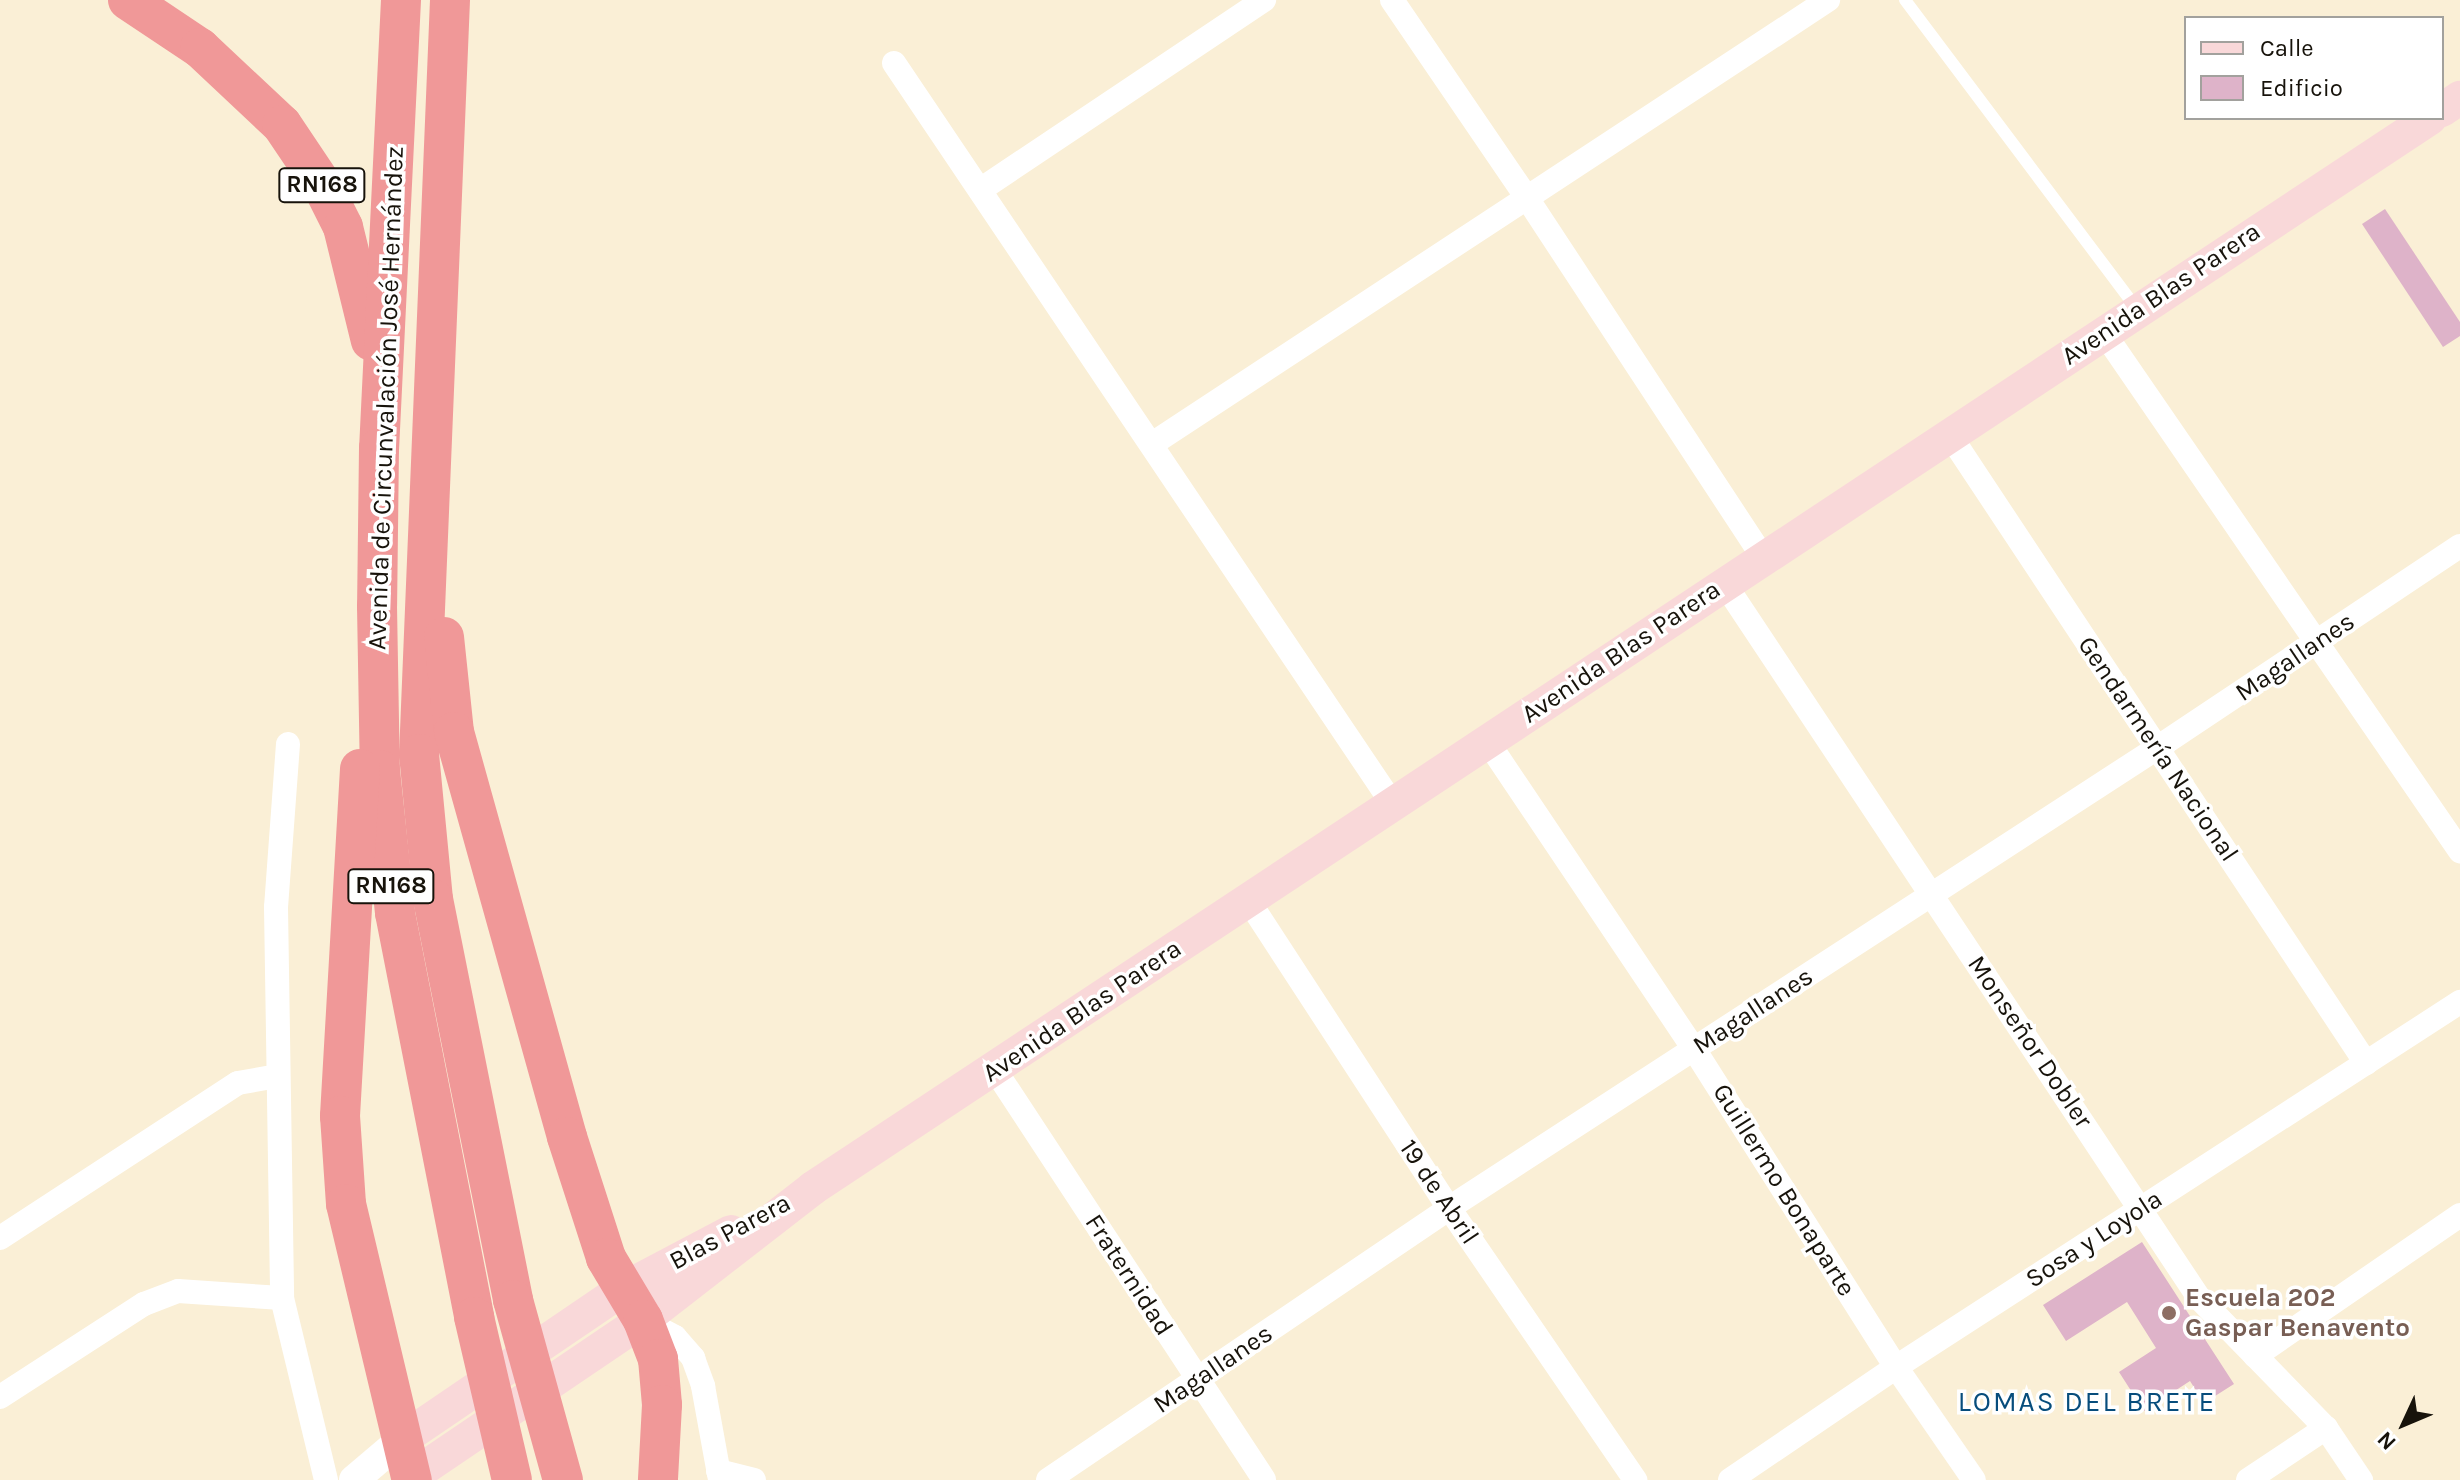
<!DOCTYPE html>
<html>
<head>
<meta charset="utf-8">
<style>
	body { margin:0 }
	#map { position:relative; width:2460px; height:1480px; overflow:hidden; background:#faefd6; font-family:Karla,sans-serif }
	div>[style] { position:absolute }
	.building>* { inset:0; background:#deb3c9 }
	.service>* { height:12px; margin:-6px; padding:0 6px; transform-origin:6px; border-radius:6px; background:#fff }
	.minor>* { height:24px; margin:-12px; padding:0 12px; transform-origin:12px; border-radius:12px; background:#fff }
	.tertiary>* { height:30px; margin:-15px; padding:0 15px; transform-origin:15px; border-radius:15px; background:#fff }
	.secondary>* { height:34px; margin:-17px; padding:0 17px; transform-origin:17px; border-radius:17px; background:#f9d8d9 }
	.trunk>* { height:40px; margin:-20px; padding:0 20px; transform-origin:20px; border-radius:20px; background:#f09898 }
	.dots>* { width:22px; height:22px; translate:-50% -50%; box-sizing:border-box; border:4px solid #fff; border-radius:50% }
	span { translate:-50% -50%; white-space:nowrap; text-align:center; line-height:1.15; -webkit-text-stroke:7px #fff; paint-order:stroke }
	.shield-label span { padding:2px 6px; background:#fff; border:2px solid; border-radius:6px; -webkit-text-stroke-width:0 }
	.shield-label { font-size:24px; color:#17130b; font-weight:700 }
	.street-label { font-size:26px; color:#17130b }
	.education-label { font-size:26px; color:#785e54; font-weight:700 }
	.left { translate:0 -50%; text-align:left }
	.neighbourhood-label { font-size:28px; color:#074d7c; letter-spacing:2px }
	.legend { position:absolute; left:2184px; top:16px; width:260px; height:104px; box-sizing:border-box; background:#fff; border:2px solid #a2a19d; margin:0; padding:10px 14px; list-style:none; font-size:24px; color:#17130b }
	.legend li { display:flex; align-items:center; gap:16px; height:40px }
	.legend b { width:40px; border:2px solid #a2a19d }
	.north { position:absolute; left:2364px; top:1384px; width:80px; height:80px; -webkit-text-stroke:6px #fff; paint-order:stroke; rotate:226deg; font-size:22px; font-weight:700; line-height:32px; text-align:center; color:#17130b }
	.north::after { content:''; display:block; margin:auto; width:28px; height:36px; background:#17130b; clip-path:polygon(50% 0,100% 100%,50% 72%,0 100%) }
</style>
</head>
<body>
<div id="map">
	<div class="building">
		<i style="clip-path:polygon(2385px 209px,2460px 322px,2460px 336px,2443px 347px,2362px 224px)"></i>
		<i style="clip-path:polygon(2142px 1242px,2234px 1384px,2204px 1403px,2190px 1381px,2144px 1411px,2119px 1372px,2156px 1348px,2127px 1302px,2066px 1341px,2043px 1305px)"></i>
	</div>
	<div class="service">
		<i style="left:1905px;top:0;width:386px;rotate:53.1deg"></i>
	</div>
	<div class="minor">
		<i style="left:1392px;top:0;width:240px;rotate:55.7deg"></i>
		<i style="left:1527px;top:198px;width:430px;rotate:56.7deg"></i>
		<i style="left:894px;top:63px;width:892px;rotate:56.06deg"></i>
		<i style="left:980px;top:190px;width:342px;rotate:-33.8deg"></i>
		<i style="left:2104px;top:333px;width:629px;rotate:55.5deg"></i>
		<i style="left:1949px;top:434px;width:755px;rotate:56.46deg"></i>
		<i style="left:1152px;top:444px;width:809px;rotate:-33.3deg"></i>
		<i style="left:1724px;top:583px;width:858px;rotate:56.4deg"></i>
		<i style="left:2199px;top:1298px;width:182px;rotate:45.7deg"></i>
		<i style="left:2326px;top:1428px;width:63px;rotate:56.1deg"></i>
		<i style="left:1487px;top:741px;width:371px;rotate:56.1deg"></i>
		<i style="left:1694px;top:1049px;width:377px;rotate:57.6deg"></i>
		<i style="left:1896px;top:1367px;width:137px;rotate:55.4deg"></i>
		<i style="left:288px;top:744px;width:163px;rotate:94.2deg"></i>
		<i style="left:276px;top:907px;width:391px;rotate:89.1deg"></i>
		<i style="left:282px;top:1298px;width:187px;rotate:76.4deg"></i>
		<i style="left:1248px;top:900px;width:368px;rotate:56.9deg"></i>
		<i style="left:1449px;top:1208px;width:330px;rotate:55.6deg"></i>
		<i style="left:995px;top:1070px;width:490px;rotate:56.7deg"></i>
		<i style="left:0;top:1238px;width:284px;rotate:-33.1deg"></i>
		<i style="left:238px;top:1083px;width:40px;rotate:-10deg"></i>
		<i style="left:643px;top:1320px;width:36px;rotate:28deg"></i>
		<i style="left:675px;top:1337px;width:28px;rotate:49deg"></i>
		<i style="left:693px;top:1358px;width:30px;rotate:70deg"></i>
		<i style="left:703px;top:1386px;width:96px;rotate:79.7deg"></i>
		<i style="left:2255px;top:1356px;width:249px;rotate:-34.5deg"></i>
		<i style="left:0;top:1397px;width:171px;rotate:-32.9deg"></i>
		<i style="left:144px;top:1304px;width:36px;rotate:-21deg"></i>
		<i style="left:178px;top:1291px;width:104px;rotate:3.9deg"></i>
		<i style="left:718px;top:1471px;width:37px;rotate:14deg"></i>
		<i style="left:1048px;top:1480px;width:485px;rotate:-34.1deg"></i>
		<i style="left:1449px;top:1208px;width:844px;rotate:-33.01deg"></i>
		<i style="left:2157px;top:748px;width:364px;rotate:-33.7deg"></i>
		<i style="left:1730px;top:1480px;width:201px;rotate:-34.2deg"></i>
		<i style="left:1896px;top:1367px;width:672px;rotate:-32.91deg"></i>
		<i style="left:2248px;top:1480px;width:94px;rotate:-33.7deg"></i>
	</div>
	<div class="tertiary">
		<i style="left:354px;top:1480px;width:62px;rotate:-40.4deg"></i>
	</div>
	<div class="secondary">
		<i style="left:2442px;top:110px;width:22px;rotate:-34deg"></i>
		<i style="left:401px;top:1440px;width:268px;rotate:-34.2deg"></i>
		<i style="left:623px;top:1289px;width:122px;rotate:-27.8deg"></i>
		<i style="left:411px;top:1477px;width:280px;rotate:-34.1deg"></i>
		<i style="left:643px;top:1320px;width:215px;rotate:-37.8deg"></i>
		<i style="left:813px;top:1188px;width:1939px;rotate:-33.49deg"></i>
	</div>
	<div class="trunk">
		<i style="left:128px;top:0;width:87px;rotate:33.7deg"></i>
		<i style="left:200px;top:48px;width:112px;rotate:43.2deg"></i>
		<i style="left:282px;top:125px;width:70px;rotate:56.1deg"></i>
		<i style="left:321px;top:183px;width:49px;rotate:63.4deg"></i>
		<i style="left:343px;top:227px;width:117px;rotate:76.2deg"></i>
		<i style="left:401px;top:0;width:449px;rotate:92.8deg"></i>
		<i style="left:379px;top:448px;width:158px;rotate:90.7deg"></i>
		<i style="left:377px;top:606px;width:164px;rotate:89deg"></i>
		<i style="left:380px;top:770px;width:144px;rotate:84deg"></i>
		<i style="left:395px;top:913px;width:412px;rotate:78.9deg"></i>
		<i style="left:474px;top:1317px;width:167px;rotate:76.9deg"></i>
		<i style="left:450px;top:0;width:755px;rotate:92.35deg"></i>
		<i style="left:419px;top:754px;width:146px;rotate:84.5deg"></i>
		<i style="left:433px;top:899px;width:409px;rotate:78.7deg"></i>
		<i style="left:513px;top:1300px;width:187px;rotate:74.5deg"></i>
		<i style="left:444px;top:637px;width:96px;rotate:84deg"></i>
		<i style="left:454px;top:732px;width:420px;rotate:74.4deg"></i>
		<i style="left:567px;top:1137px;width:127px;rotate:72.1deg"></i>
		<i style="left:606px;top:1258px;width:72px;rotate:59.2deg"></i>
		<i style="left:643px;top:1320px;width:42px;rotate:69deg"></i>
		<i style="left:658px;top:1359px;width:46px;rotate:85deg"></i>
		<i style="left:662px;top:1405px;width:75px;rotate:93.1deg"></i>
		<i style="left:360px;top:769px;width:348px;rotate:93.3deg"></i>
		<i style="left:340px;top:1116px;width:88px;rotate:86.1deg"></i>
		<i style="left:346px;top:1204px;width:284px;rotate:76.6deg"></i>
	</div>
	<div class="dots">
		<i style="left:2169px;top:1313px;background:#8d6e63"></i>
	</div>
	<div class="shield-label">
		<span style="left:322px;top:185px">RN168</span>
		<span style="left:391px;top:886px">RN168</span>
	</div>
	<div class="street-label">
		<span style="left:2161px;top:294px;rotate:-34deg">Avenida Blas Parera</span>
		<span style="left:386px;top:398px;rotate:-88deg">Avenida de Circunvalación José Hernández</span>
		<span style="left:1621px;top:652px;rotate:-34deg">Avenida Blas Parera</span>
		<span style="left:2295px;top:657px;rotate:-34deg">Magallanes</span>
		<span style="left:2158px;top:749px;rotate:56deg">Gendarmería Nacional</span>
		<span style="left:1082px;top:1011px;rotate:-34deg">Avenida Blas Parera</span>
		<span style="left:1753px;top:1011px;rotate:-33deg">Magallanes</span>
		<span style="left:2030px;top:1042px;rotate:56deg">Monseñor Dobler</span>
		<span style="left:1784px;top:1190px;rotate:58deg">Guillermo Bonaparte</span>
		<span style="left:1439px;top:1192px;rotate:56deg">19 de Abril</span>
		<span style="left:730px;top:1232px;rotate:-28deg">Blas Parera</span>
		<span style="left:2094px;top:1239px;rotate:-33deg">Sosa y Loyola</span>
		<span style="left:1129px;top:1275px;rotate:57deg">Fraternidad</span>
		<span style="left:1213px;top:1369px;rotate:-34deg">Magallanes</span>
	</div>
	<div class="education-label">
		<span class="left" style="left:2185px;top:1313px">Escuela 202<br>Gaspar Benavento</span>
	</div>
	<div class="neighbourhood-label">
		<span style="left:2087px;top:1402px">LOMAS DEL BRETE</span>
	</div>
	<ul class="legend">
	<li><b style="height:10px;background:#f9d8d9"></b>Calle</li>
	<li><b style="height:22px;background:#deb3c9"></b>Edificio</li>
	</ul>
	<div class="north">N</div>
</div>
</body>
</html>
